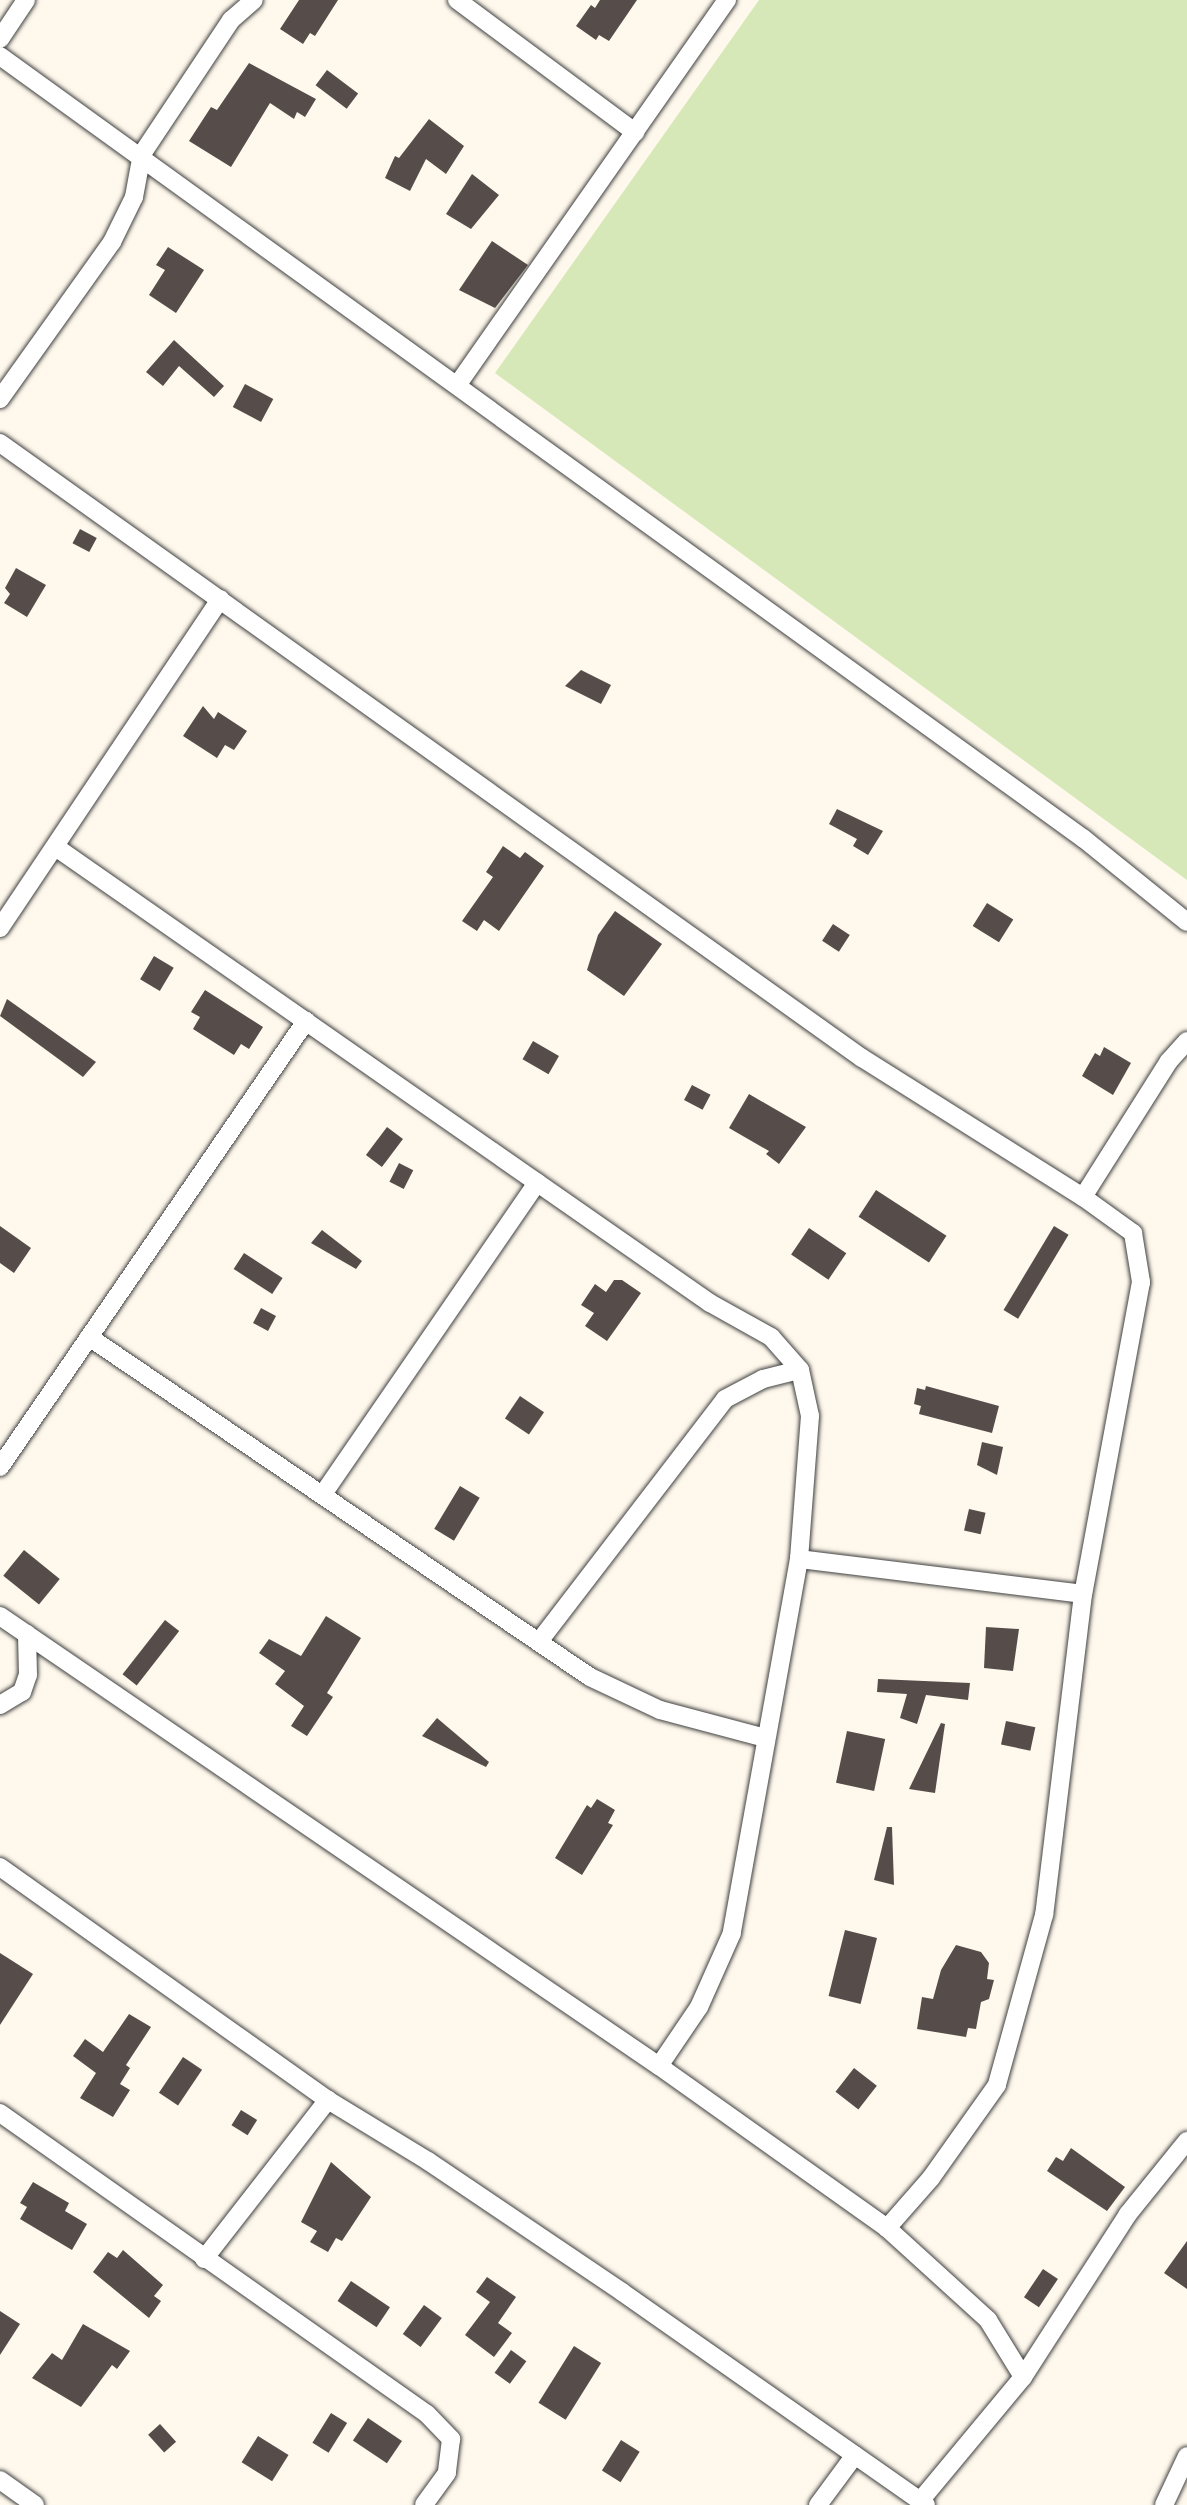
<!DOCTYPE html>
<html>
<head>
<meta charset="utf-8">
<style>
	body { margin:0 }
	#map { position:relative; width:1187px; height:2505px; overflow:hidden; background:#fff9ed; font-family:Bitter,serif }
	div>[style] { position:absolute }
	.green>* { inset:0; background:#d7e8b8 }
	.building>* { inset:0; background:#564d4a; transform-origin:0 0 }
	.roads { filter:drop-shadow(0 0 2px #404040) drop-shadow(0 0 2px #404040) }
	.minor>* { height:18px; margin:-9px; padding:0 9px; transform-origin:9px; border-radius:9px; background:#fff }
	span { translate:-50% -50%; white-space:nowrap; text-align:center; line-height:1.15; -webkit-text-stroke:7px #fff; paint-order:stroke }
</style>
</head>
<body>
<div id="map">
	<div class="green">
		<i style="clip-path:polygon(759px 0,1187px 0,1187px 880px,495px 373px)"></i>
	</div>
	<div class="building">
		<i style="clip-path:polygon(299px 0,338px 0,315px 36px,310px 33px,303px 44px,280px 29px)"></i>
		<i style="clip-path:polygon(600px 0,637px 0,609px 41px,599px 35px,596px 40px,576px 26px,591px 5px,595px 8px)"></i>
		<i style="clip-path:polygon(249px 63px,316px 99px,305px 117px,297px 112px,294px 119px,270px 103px,231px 167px,189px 141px,211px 107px,217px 110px)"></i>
		<i style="left:327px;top:70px;width:39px;height:19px;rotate:37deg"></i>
		<i style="clip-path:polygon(429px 119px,464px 146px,446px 174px,426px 159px,410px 191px,385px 178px,395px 156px,399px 158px)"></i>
		<i style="clip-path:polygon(472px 174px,499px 195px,471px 229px,446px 214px)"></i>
		<i style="clip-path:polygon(492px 241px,528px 265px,495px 308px,459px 290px)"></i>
		<i style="clip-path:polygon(168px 247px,204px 270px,176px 313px,149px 295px,165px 270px,156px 265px)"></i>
		<i style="clip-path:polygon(174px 340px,224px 386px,214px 397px,179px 366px,163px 386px,146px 372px)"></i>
		<i style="left:245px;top:384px;width:32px;height:26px;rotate:28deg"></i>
		<i style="left:80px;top:529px;width:19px;height:16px;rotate:28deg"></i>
		<i style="clip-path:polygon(16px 568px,46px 585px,27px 617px,4px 603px,10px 594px,5px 588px)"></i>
		<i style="clip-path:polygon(581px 670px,611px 685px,601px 704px,565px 686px)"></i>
		<i style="clip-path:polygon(203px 706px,214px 719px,218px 712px,247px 731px,234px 750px,225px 745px,217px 758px,183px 736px)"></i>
		<i style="clip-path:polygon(837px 809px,883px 831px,868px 855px,853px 846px,857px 839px,829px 824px)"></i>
		<i style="clip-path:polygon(503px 846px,520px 858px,525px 852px,544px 866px,499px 931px,484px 920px,477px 931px,462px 921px,493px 877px,486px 872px)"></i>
		<i style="left:987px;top:903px;width:31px;height:27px;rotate:32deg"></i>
		<i style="clip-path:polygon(615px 911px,662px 944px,624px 996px,587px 970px,598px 935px)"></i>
		<i style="left:833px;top:924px;width:20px;height:20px;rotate:33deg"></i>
		<i style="left:154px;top:956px;width:23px;height:27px;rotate:31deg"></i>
		<i style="clip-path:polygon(205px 990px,263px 1027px,249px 1049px,241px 1044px,234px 1055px,193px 1029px,200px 1017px,191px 1012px)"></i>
		<i style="clip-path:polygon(7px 999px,96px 1062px,83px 1077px,0 1016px)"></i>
		<i style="left:533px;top:1041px;width:30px;height:21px;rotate:30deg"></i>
		<i style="clip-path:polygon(1104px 1047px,1131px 1063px,1113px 1095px,1082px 1076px,1095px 1053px,1100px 1056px)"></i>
		<i style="left:692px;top:1085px;width:21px;height:17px;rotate:28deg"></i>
		<i style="clip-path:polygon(749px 1094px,806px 1127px,779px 1164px,766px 1154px,769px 1151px,729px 1128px)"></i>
		<i style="left:387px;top:1127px;width:20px;height:35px;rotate:37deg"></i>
		<i style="left:399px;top:1163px;width:16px;height:21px;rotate:27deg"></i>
		<i style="left:876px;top:1190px;width:84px;height:32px;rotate:33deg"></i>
		<i style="clip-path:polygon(0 1226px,31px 1248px,14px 1273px,0 1263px)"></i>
		<i style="left:1054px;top:1226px;width:17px;height:98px;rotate:31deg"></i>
		<i style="left:809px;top:1228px;width:45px;height:32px;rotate:34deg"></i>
		<i style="clip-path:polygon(322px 1230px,362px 1261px,356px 1269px,311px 1243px)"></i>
		<i style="left:244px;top:1253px;width:46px;height:19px;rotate:33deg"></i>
		<i style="clip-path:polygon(614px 1280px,622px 1280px,641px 1293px,607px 1341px,585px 1326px,594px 1313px,581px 1305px,595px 1284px,606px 1292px)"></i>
		<i style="left:261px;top:1308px;width:17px;height:17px;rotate:28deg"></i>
		<i style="clip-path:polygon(926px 1386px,999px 1406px,992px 1433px,919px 1414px,921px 1406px,914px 1404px,917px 1388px,925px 1390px)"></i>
		<i style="left:520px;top:1396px;width:29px;height:27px;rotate:34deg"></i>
		<i style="clip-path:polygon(982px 1442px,1003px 1447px,997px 1475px,977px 1465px)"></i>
		<i style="left:460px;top:1486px;width:23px;height:50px;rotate:31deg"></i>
		<i style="left:969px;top:1509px;width:17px;height:22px;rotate:13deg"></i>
		<i style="left:24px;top:1550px;width:46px;height:33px;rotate:39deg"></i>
		<i style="clip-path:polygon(326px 1616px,361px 1638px,327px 1693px,333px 1697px,307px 1736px,291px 1726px,304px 1706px,275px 1684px,285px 1671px,259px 1653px,269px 1639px,301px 1656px)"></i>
		<i style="left:165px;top:1620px;width:18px;height:69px;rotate:38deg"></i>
		<i style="clip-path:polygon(986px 1627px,1019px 1629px,1013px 1671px,984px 1668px)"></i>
		<i style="clip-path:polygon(878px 1679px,970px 1683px,968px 1700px,926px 1695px,917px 1724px,900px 1718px,907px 1694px,877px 1692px)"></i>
		<i style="clip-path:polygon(437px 1718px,489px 1762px,486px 1767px,422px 1736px)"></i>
		<i style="left:1006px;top:1721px;width:30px;height:24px;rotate:12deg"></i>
		<i style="clip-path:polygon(941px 1723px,945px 1724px,935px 1793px,909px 1789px)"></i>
		<i style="left:847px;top:1731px;width:39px;height:53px;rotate:12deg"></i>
		<i style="clip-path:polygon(597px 1799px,615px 1810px,608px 1823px,613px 1825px,582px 1875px,555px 1858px,587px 1805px,591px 1808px)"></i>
		<i style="clip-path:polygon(887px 1827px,892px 1827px,894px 1885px,874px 1880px)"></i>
		<i style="left:845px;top:1930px;width:33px;height:68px;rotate:14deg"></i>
		<i style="clip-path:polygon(956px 1945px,981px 1952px,989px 1963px,987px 1979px,994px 1980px,989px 1999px,981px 2002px,976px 2029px,968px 2028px,966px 2037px,917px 2029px,922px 1997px,933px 1999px,941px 1970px)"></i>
		<i style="clip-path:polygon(0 1953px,33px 1974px,0 2025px)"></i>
		<i style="clip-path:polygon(129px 2014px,151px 2027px,126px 2065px,130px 2068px,120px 2084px,130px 2090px,113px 2117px,80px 2098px,96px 2073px,73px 2056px,85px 2039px,103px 2052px)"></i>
		<i style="left:183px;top:2057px;width:23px;height:43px;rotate:34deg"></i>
		<i style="left:854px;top:2068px;width:29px;height:30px;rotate:38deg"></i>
		<i style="left:241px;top:2110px;width:19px;height:18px;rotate:32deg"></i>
		<i style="clip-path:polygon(1071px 2148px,1125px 2187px,1107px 2211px,1047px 2171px,1056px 2157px,1063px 2161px)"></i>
		<i style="clip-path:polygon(331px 2162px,371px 2197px,342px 2241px,336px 2238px,328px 2252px,310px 2242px,317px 2231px,301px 2222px)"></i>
		<i style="clip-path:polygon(33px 2182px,69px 2203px,65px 2211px,87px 2224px,72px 2250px,20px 2219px,27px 2207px,20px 2203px)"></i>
		<i style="clip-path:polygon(1187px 2241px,1187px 2289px,1164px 2273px)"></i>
		<i style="clip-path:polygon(123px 2250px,163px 2285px,154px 2296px,161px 2301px,149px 2318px,93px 2272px,108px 2252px,117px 2258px)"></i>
		<i style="left:1043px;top:2269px;width:18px;height:34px;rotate:34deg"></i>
		<i style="clip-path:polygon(487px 2277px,516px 2297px,498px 2323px,512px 2333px,494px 2357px,465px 2335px,490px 2302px,476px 2292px)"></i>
		<i style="left:351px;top:2281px;width:47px;height:24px;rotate:34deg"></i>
		<i style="left:424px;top:2305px;width:22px;height:36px;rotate:36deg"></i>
		<i style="clip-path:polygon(0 2311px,20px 2324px,0 2355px)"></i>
		<i style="clip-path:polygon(83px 2324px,130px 2351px,117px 2369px,112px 2365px,81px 2407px,32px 2378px,52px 2353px,62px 2360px)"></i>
		<i style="left:574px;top:2346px;width:32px;height:67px;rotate:32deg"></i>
		<i style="left:511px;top:2350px;width:19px;height:28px;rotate:36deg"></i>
		<i style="left:331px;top:2413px;width:19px;height:35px;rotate:32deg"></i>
		<i style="left:368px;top:2418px;width:41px;height:27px;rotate:34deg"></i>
		<i style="left:160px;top:2424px;width:24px;height:16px;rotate:48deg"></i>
		<i style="left:258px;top:2436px;width:36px;height:31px;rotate:32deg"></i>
		<i style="left:621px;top:2440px;width:22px;height:36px;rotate:32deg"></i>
	</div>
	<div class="roads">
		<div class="minor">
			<i style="left:457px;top:0;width:222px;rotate:36.6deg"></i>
			<i style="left:0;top:39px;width:47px;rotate:-56.3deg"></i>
			<i style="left:0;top:56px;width:1337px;rotate:35.84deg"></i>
			<i style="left:1084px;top:839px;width:132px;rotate:38.9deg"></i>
			<i style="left:458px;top:384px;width:469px;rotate:-55deg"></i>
			<i style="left:0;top:399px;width:193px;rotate:-54.5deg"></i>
			<i style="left:112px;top:242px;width:50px;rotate:-63.9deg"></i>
			<i style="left:134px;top:197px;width:44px;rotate:-79.5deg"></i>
			<i style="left:142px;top:154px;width:161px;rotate:-56.4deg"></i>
			<i style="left:231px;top:20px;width:30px;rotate:-41deg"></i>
			<i style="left:0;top:443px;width:1059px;rotate:35.51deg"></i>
			<i style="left:862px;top:1058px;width:261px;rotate:32.2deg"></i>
			<i style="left:1083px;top:1197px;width:62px;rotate:35.8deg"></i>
			<i style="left:1133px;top:1233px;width:50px;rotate:80.7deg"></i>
			<i style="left:1141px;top:1282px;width:317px;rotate:100.5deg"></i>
			<i style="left:1083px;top:1594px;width:323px;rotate:96.9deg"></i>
			<i style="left:1044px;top:1915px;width:176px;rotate:105.5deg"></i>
			<i style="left:997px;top:2085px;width:114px;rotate:125.4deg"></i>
			<i style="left:931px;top:2178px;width:67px;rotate:131.3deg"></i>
			<i style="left:57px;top:848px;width:796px;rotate:34.87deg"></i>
			<i style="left:710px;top:1303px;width:70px;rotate:29.1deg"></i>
			<i style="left:771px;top:1337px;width:44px;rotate:48.7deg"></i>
			<i style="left:800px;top:1370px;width:47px;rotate:77.7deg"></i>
			<i style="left:810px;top:1416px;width:143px;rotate:94.4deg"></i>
			<i style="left:799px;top:1559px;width:380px;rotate:100.2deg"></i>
			<i style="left:732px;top:1933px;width:81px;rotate:114deg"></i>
			<i style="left:699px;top:2007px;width:71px;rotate:124.1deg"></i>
			<i style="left:0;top:928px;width:396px;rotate:-56.2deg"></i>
			<i style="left:1083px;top:1197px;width:161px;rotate:-57.7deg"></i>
			<i style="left:1169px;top:1061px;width:27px;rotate:-48deg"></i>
			<i style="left:89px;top:1337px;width:605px;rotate:34.16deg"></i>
			<i style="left:590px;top:1677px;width:77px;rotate:25.2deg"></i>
			<i style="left:660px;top:1710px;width:109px;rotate:14.9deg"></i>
			<i style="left:0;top:1467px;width:541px;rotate:-55.55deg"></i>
			<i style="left:323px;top:1494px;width:378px;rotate:-55.5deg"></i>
			<i style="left:799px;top:1559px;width:286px;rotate:7deg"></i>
			<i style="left:0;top:1616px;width:798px;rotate:34.33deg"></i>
			<i style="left:659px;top:2066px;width:280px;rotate:35.4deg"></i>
			<i style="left:887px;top:2228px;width:137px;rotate:42.3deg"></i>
			<i style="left:988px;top:2320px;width:67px;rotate:58.4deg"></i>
			<i style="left:541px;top:1639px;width:302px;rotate:-52.5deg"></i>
			<i style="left:725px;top:1399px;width:43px;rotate:-27.8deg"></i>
			<i style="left:763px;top:1379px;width:38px;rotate:-14deg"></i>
			<i style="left:0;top:1705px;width:26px;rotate:-31deg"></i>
			<i style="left:22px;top:1692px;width:18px;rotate:-71deg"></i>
			<i style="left:28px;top:1675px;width:41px;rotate:-91.4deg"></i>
			<i style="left:0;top:1867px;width:402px;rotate:35.4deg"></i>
			<i style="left:328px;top:2100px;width:117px;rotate:31.4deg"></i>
			<i style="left:428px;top:2161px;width:234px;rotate:34deg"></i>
			<i style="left:622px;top:2292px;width:371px;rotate:35deg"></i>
			<i style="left:0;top:2113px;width:522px;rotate:35.18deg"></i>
			<i style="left:427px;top:2414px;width:35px;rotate:46deg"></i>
			<i style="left:451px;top:2439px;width:34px;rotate:97deg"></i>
			<i style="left:447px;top:2473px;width:39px;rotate:126deg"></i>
			<i style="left:204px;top:2259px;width:202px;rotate:-52.1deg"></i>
			<i style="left:0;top:2480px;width:43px;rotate:35.5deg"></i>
			<i style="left:920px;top:2501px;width:161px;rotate:-50.3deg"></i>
			<i style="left:1023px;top:2377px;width:194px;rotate:-57.2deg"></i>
			<i style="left:1128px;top:2214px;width:94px;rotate:-51.1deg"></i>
			<i style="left:818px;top:2505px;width:62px;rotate:-53.5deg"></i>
			<i style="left:1164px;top:2505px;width:54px;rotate:-64.9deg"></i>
		</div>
	</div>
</div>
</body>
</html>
